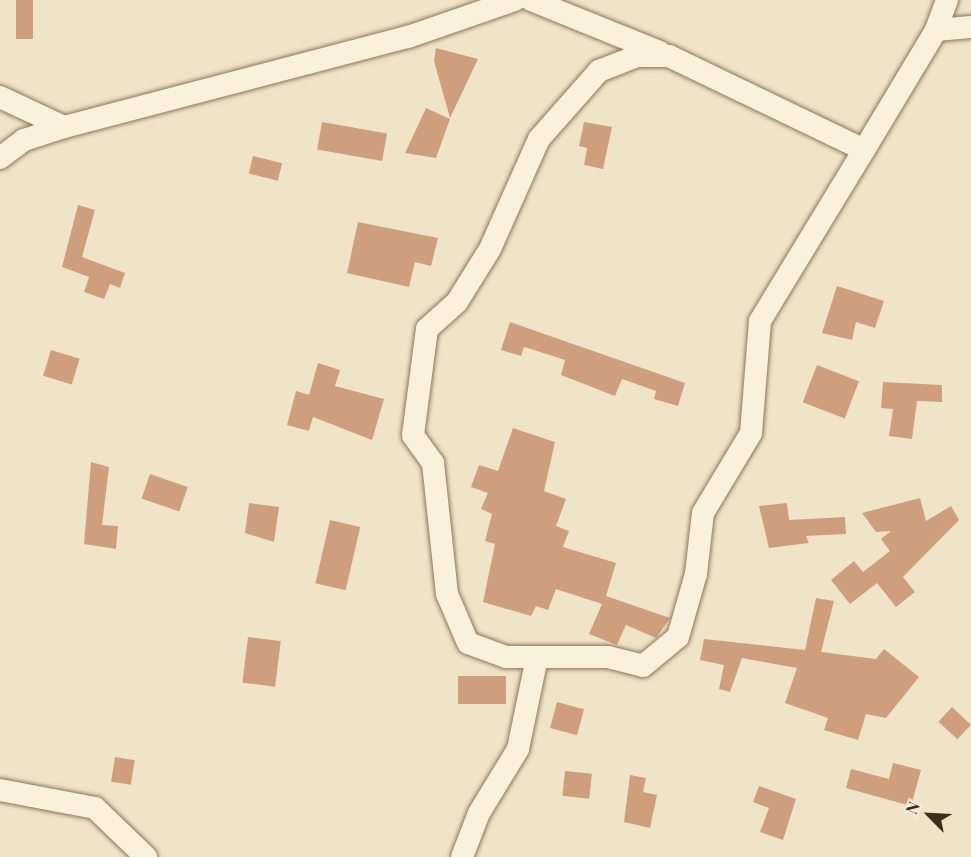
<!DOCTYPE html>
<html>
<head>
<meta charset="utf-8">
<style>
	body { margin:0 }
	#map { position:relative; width:971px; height:857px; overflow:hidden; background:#f0e4c8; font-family:"Playfair Display",serif }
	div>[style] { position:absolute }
	.building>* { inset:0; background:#cf9f7d; transform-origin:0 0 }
	.roads { filter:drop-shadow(0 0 2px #8d765c) drop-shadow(0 0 2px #8d765c) }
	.street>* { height:22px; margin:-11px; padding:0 11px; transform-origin:11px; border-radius:11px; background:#faf1dc }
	span { translate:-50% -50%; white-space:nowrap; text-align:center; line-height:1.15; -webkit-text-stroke:4.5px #f7eed8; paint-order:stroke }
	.north { position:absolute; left:899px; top:785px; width:60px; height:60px; -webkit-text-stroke:4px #f7eed8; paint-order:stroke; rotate:294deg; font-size:16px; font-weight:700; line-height:24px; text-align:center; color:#3d2e20 }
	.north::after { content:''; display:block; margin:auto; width:21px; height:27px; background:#3d2e20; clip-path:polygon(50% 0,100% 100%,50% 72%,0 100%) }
</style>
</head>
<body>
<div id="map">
	<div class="building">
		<i style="left:16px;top:0;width:17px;height:39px"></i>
		<i style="clip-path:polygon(436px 48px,478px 59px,450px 118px,434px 61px)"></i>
		<i style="clip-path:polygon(426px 108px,450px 119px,436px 158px,405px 153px)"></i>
		<i style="left:322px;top:122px;width:66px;height:28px;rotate:10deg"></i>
		<i style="clip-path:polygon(584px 122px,612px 127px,603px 169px,584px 165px,587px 148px,579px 146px)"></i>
		<i style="left:253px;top:156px;width:30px;height:18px;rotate:14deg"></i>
		<i style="clip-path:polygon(78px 205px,95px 210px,82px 257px,125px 273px,120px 288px,110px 284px,104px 299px,84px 292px,89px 277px,62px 267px)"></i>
		<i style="clip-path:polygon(358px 222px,438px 238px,431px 266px,415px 262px,409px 287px,347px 273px)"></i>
		<i style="clip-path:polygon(837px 286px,884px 301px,875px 328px,856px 322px,852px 340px,822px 333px)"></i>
		<i style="clip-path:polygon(510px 322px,685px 383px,678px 406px,654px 399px,656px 391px,622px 379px,615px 396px,561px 375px,565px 360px,531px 349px,524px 347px,521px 356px,501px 350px)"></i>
		<i style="left:51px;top:350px;width:30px;height:27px;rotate:17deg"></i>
		<i style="clip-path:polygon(318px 363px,340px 370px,335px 386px,384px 399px,372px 440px,313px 417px,309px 431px,287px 425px,296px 391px,309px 395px)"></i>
		<i style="left:817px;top:365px;width:45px;height:40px;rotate:21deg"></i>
		<i style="clip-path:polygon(883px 382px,942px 385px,942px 402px,917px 401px,912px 439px,889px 436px,893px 409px,881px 408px)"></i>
		<i style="clip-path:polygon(513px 428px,555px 442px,544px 491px,566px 499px,556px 526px,569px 531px,563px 547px,616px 563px,606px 596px,670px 618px,656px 638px,626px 625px,617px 645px,589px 634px,602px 604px,556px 589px,548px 610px,536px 606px,531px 616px,483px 602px,495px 544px,485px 541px,492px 514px,481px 509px,488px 493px,471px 487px,479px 465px,498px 471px)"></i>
		<i style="clip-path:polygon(91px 462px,109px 467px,102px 525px,118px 526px,116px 549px,84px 544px)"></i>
		<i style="left:150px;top:474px;width:40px;height:26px;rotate:19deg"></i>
		<i style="clip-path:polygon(920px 498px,926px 521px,951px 506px,959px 520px,903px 577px,915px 592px,896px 607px,877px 583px,850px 604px,831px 580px,854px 561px,863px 572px,890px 551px,881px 539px,891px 531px,876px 532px,862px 513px)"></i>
		<i style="clip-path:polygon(249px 503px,279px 507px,274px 542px,245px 533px)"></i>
		<i style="clip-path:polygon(787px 503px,789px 520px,845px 517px,846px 534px,806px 536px,809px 543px,769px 548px,759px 506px)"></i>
		<i style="left:330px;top:520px;width:31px;height:65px;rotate:13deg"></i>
		<i style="clip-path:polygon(816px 598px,834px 601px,821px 652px,876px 659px,884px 649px,919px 677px,886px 718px,866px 714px,858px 740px,824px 730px,828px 718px,785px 703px,797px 668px,742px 658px,730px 692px,719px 689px,724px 665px,700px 660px,704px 639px,805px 650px)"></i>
		<i style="left:248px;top:637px;width:33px;height:46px;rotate:7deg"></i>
		<i style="left:458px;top:676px;width:48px;height:28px"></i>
		<i style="left:557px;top:702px;width:28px;height:27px;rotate:15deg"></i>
		<i style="left:952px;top:707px;width:26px;height:20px;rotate:43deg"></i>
		<i style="left:115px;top:757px;width:20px;height:25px;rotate:9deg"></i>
		<i style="clip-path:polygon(893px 763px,921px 770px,911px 806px,846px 788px,851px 769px,889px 779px)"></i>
		<i style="left:565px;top:771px;width:27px;height:25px;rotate:6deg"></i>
		<i style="clip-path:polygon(630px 775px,646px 778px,643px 792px,657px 795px,650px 828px,624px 822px)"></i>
		<i style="clip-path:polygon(759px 786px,796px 799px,783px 840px,760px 832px,769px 808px,753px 802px)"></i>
	</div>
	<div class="roads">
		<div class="street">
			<i style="left:531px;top:0;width:139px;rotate:22deg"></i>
			<i style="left:936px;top:30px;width:35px;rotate:-5deg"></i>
			<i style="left:0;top:97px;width:71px;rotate:25.1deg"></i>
			<i style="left:0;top:158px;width:30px;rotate:-37deg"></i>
			<i style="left:24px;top:140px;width:42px;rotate:-18deg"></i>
			<i style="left:64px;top:127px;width:356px;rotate:-14.7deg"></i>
			<i style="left:408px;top:37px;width:113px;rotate:-19.1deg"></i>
			<i style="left:537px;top:657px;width:31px;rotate:180deg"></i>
			<i style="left:506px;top:657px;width:40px;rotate:-159.8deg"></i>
			<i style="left:468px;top:643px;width:53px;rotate:-113.2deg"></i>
			<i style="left:447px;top:594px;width:132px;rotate:-96.1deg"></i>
			<i style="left:433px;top:463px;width:34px;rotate:-126deg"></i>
			<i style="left:413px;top:435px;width:107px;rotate:-82.5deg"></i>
			<i style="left:427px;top:329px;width:40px;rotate:-42deg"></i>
			<i style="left:457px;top:302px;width:62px;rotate:-58.1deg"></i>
			<i style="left:490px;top:249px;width:120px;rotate:-66deg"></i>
			<i style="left:539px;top:139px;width:91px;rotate:-48.6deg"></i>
			<i style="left:599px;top:71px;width:41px;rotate:-21.5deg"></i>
			<i style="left:637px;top:56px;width:32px"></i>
			<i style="left:669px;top:56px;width:216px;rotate:25.7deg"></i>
			<i style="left:864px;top:150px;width:140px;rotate:-59deg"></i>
			<i style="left:936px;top:30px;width:32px;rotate:-70deg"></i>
			<i style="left:0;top:790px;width:97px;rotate:10.7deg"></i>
			<i style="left:95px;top:808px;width:71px;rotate:43.9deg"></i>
			<i style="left:462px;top:857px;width:47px;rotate:-68.9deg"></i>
			<i style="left:479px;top:813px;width:75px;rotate:-58.6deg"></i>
			<i style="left:518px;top:749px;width:94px;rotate:-78.3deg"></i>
			<i style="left:537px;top:657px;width:71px"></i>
			<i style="left:608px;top:657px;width:36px;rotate:14deg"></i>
			<i style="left:643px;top:666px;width:45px;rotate:-39.6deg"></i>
			<i style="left:678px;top:637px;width:66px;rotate:-74.1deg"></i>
			<i style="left:696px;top:574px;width:61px;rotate:-83.5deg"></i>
			<i style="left:703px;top:513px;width:93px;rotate:-59deg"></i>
			<i style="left:751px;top:433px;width:112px;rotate:-85.4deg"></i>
			<i style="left:760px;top:321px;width:200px;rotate:-58.7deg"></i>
		</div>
	</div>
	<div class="north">N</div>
</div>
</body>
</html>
